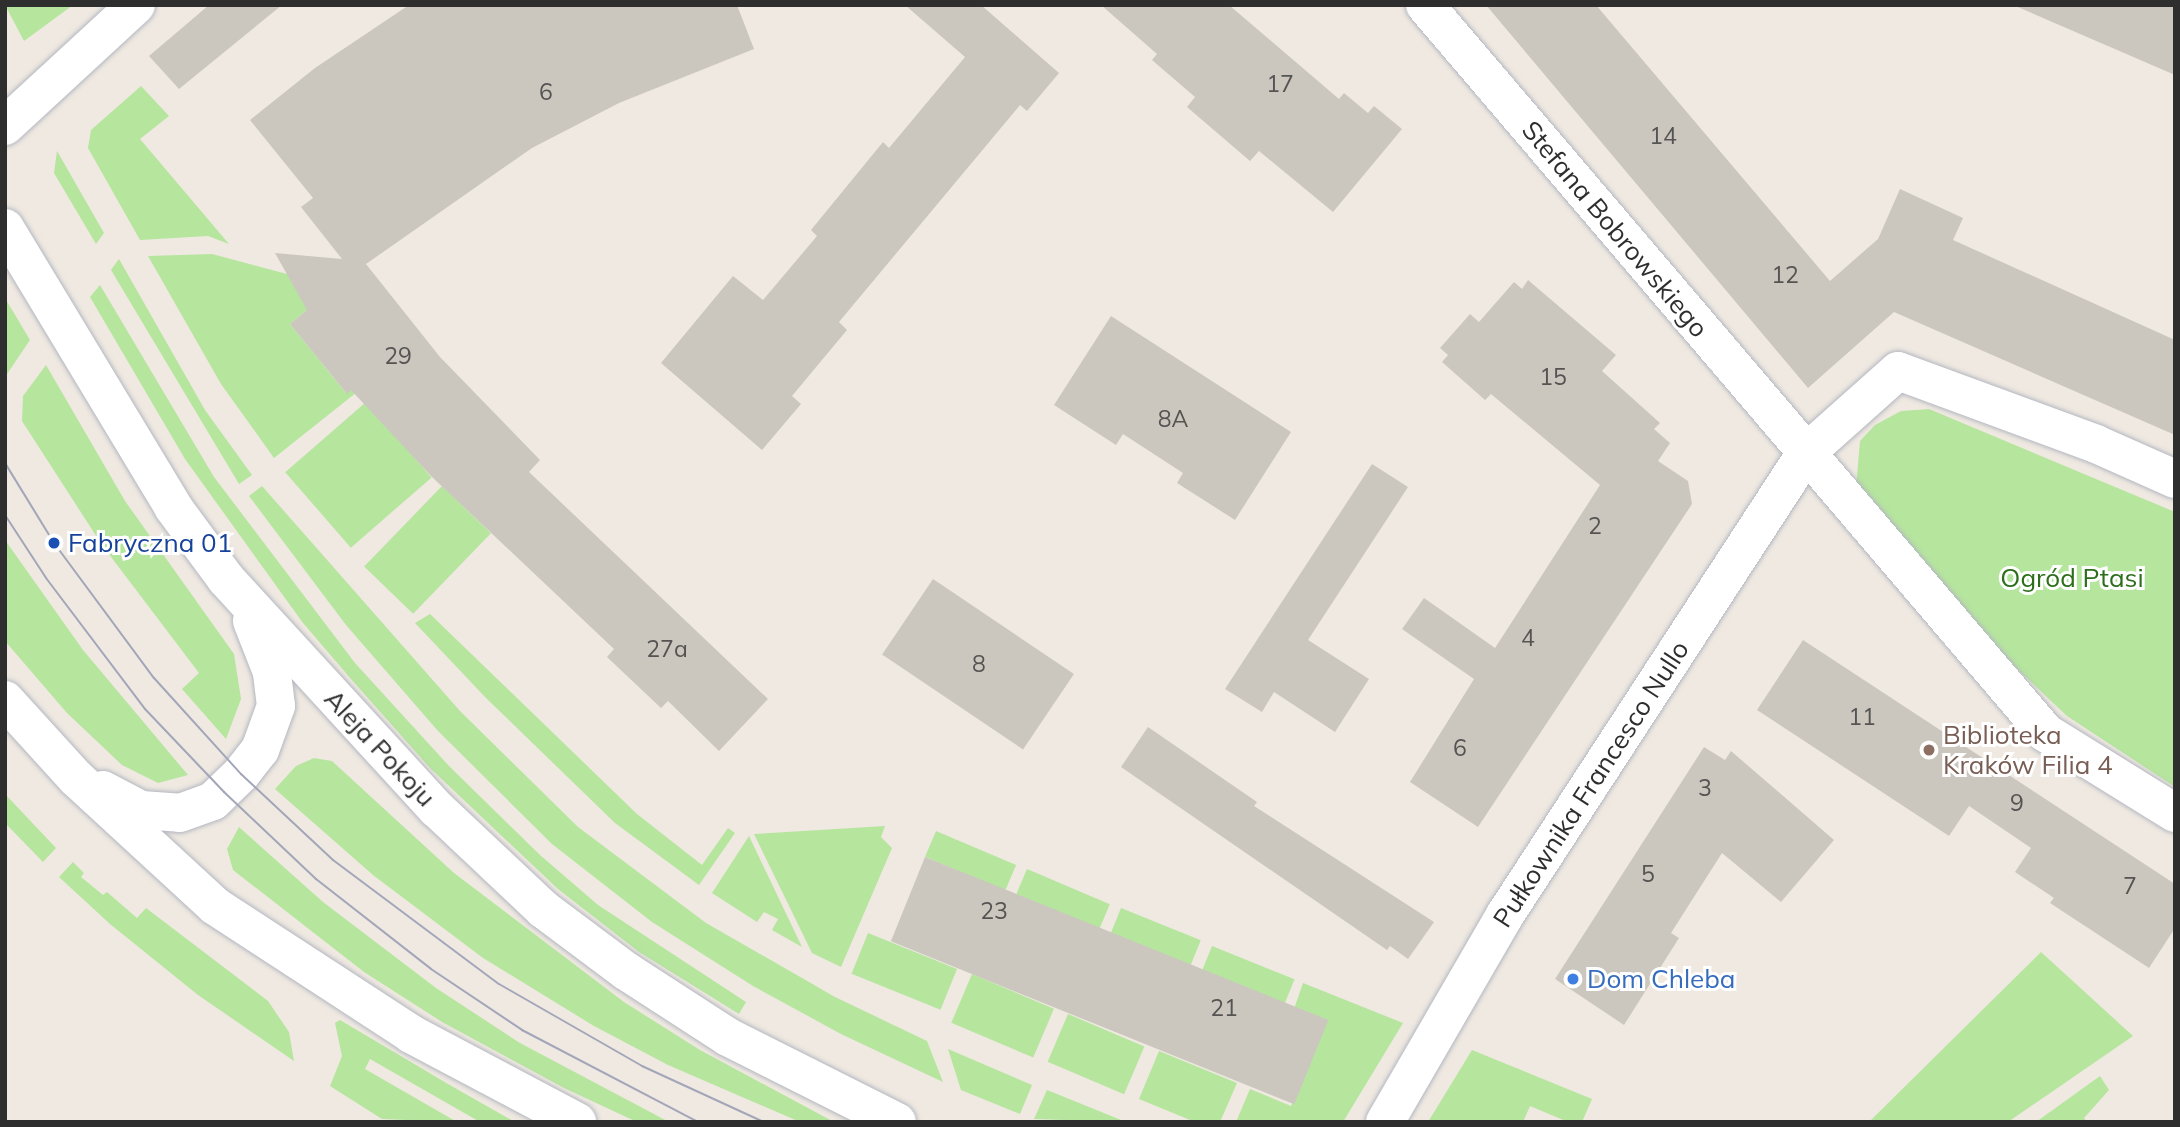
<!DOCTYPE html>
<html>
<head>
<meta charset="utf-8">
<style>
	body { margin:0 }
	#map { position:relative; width:2180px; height:1127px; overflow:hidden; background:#efe9e1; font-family:Mulish,sans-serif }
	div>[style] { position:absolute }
	.green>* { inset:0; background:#b6e59e; transform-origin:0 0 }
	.building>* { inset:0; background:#cbc7bf; transform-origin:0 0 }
	.roads { filter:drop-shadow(0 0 2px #b4b7c1) drop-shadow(0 0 2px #b4b7c1) }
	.minor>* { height:38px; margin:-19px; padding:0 19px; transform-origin:19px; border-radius:19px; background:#fff }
	.secondary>* { height:38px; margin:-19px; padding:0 19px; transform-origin:19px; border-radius:19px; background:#fff }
	.tram>* { height:2px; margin:-1px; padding:0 1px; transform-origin:1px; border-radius:1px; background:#a3a6b8 }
	.dots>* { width:19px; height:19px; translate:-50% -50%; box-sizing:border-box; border:4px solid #fff; border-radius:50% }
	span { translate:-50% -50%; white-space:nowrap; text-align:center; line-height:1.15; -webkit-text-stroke:6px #fff; paint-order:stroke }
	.number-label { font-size:23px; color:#555452 }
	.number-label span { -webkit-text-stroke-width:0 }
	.street-label { font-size:26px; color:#2e2e2e }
	.transit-label { font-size:26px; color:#164399 }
	.left { translate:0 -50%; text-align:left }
	.park-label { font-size:26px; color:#2c6e1b }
	.education-label { font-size:26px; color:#785e54 }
	.shop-label { font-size:26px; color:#366cbe }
	.frame { position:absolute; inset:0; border:7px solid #2e2e2e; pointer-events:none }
</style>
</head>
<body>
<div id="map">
	<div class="green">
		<i style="clip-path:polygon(5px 5px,73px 5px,24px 41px)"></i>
		<i style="clip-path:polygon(141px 86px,169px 116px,140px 139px,229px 244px,208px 236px,140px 240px,88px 148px,91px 130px)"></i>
		<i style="clip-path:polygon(57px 151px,104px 233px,96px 244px,54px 173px)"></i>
		<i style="clip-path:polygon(212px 254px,287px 274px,313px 305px,290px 324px,346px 393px,354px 388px,357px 392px,274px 458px,221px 384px,148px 256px)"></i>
		<i style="clip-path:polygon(119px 259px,205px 410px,252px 475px,239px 484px,111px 270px)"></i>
		<i style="clip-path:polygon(100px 285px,214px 477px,355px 663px,449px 766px,540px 855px,598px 905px,746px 1002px,739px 1014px,639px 952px,558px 889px,430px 768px,351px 679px,303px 623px,185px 459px,90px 297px)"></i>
		<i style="clip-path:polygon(5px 298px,30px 340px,5px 377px)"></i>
		<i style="clip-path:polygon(46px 365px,125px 501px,234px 654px,241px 699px,226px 739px,182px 689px,199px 673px,102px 545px,22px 421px,23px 396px)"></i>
		<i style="left:366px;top:402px;width:100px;height:107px;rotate:49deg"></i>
		<i style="clip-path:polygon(1929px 409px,2175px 512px,2175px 787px,2067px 716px,1978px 632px,1856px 488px,1860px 441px,1875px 425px,1901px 411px)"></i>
		<i style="clip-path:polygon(262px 486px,460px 711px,578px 827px,706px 923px,835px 997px,927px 1041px,943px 1082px,841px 1034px,753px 986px,652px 922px,552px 844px,438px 731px,346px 625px,249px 496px)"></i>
		<i style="left:442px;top:486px;width:68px;height:112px;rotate:44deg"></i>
		<i style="clip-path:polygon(5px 540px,83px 650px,188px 775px,158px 783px,122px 765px,67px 713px,5px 641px)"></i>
		<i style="clip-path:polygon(430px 614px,637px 814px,702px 865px,728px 828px,735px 833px,699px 885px,615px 823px,486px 698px,415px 623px)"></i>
		<i style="clip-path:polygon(314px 758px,332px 761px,454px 873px,624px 1002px,700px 1050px,834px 1122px,800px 1122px,668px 1065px,594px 1026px,483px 958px,373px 875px,275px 789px,296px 766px)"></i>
		<i style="clip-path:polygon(5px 794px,56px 848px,43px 862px,5px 823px)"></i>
		<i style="clip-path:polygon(885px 826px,881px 837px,892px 848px,841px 967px,812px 953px,754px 834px)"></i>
		<i style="clip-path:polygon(239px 827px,323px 902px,436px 988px,520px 1043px,669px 1122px,637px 1122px,564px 1088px,442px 1022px,364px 972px,233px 870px,227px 849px)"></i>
		<i style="left:936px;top:831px;width:87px;height:28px;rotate:23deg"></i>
		<i style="clip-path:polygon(749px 836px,802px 947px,772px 930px,778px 919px,764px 912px,757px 922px,712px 893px)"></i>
		<i style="clip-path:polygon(73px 862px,84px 873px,81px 877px,103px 895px,107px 892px,137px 918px,146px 908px,268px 1001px,289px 1032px,294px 1061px,198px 995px,110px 924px,59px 877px)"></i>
		<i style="left:1027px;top:869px;width:90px;height:28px;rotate:23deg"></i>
		<i style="left:1121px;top:908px;width:86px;height:27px;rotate:22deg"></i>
		<i style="left:868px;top:933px;width:96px;height:44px;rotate:22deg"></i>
		<i style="left:1212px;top:946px;width:89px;height:27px;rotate:22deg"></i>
		<i style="clip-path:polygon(2041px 952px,2133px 1036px,2008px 1122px,1869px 1122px)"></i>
		<i style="left:972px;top:974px;width:89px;height:53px;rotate:23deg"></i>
		<i style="clip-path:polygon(1303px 983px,1403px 1023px,1343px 1122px,1236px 1122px,1250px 1089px,1291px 1106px,1326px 1023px,1294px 1009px)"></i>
		<i style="left:1068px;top:1014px;width:83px;height:52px;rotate:23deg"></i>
		<i style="clip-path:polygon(340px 1020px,448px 1084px,515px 1122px,480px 1122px,370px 1059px,365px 1069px,457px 1122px,382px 1119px,330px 1086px,342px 1056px,335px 1023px)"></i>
		<i style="clip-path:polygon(948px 1049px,1032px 1085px,1020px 1114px,961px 1090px)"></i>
		<i style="clip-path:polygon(1472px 1050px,1592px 1099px,1582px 1122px,1568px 1122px,1530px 1106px,1523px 1122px,1428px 1122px)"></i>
		<i style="clip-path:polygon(1159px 1051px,1237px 1083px,1220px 1122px,1195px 1122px,1139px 1099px)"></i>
		<i style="clip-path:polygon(2100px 1076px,2109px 1090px,2084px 1118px,2087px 1122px,2036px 1122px)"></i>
		<i style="clip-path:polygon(1047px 1090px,1126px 1122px,1034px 1119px)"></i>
	</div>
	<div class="building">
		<i style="clip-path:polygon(209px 5px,282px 5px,179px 89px,149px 56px)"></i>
		<i style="clip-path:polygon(409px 5px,737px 5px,754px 49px,619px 103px,532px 148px,366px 264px,440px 357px,540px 460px,529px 472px,768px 699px,719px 751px,668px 701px,661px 708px,607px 657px,614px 649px,432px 477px,351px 390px,347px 394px,290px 324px,307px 310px,275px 253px,342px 259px,301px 207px,313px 198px,250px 120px,315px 68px)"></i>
		<i style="clip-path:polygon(905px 5px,981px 5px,1059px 73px,1027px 111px,1020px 105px,839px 322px,847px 330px,792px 396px,801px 404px,762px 450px,661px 363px,733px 276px,763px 300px,817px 236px,811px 230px,883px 142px,889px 148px,965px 57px)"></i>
		<i style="clip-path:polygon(1101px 5px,1229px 5px,1339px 99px,1344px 93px,1368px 113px,1374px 106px,1402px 129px,1333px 212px,1259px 151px,1250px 161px,1187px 107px,1195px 97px,1152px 60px,1157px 54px)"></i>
		<i style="clip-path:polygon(1486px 5px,1596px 5px,1830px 281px,1878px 239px,1900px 189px,1963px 218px,1953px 240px,2175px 340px,2175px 435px,1894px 312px,1808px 388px)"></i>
		<i style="clip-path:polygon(2013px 5px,2175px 5px,2175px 75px)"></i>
		<i style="clip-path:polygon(1528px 280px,1616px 355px,1602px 371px,1660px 423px,1654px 429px,1670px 443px,1658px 461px,1688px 481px,1692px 504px,1478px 827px,1410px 782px,1474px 679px,1402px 629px,1424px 598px,1495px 648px,1600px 485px,1491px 394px,1485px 400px,1442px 362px,1448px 355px,1440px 348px,1470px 314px,1479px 322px,1514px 282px,1522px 289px)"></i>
		<i style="clip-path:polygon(1111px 316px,1291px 432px,1235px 520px,1177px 483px,1183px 473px,1123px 434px,1116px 445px,1054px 405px)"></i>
		<i style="clip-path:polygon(1372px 464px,1408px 487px,1308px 640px,1369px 679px,1335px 732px,1274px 692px,1262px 712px,1225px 689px)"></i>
		<i style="left:933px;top:579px;width:170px;height:91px;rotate:34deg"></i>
		<i style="clip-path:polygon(1803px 640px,2175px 884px,2175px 928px,2149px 968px,2050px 903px,2054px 898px,2015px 872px,2031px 848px,1969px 806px,1949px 836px,1757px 710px)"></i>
		<i style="clip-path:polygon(1148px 727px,1257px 802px,1254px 806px,1434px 922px,1408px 959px,1390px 946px,1387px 950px,1121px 767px)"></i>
		<i style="clip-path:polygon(1704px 747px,1725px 760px,1731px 751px,1834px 840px,1781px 902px,1722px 853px,1671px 933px,1679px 938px,1624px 1025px,1555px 979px)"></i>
		<i style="left:925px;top:857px;width:435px;height:91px;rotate:22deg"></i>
	</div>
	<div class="roads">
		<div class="minor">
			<i style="left:1425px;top:5px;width:957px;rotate:49.54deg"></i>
			<i style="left:2046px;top:733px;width:152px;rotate:31.8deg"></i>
			<i style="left:5px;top:126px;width:178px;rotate:-42.7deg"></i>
			<i style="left:1385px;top:1122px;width:239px;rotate:-59.9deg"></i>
			<i style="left:1505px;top:915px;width:551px;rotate:-56.92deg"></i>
			<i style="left:1806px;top:453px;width:123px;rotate:-41.7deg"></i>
			<i style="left:1898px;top:371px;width:211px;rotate:20.2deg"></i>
			<i style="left:2096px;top:444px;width:86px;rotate:23.9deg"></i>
		</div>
		<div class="secondary">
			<i style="left:5px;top:228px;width:326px;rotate:58.9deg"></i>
			<i style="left:173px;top:507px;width:89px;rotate:53.6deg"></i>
			<i style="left:226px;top:579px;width:312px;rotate:47.5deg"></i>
			<i style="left:437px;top:809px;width:146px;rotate:43.3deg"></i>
			<i style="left:543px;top:909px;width:104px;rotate:36.8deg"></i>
			<i style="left:626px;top:971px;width:121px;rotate:32.9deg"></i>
			<i style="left:728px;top:1037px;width:189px;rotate:26.7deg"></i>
			<i style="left:5px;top:700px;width:105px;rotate:47.7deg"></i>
			<i style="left:76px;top:778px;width:189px;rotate:42.6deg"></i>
			<i style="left:215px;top:906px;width:234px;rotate:33.1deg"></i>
			<i style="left:411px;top:1034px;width:188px;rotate:27.9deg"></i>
			<i style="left:103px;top:790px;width:43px;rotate:27.8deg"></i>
			<i style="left:141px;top:810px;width:39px;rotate:4deg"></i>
			<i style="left:180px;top:813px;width:35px;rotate:-20deg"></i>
			<i style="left:213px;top:801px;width:39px;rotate:-44deg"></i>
			<i style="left:241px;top:774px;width:31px;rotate:-52deg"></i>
			<i style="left:260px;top:750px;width:47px;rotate:-70deg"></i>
			<i style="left:276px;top:706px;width:34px;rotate:-97deg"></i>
			<i style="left:272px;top:672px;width:55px;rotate:-111.4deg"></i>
		</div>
	</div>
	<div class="tram">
		<i style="left:5px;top:463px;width:94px;rotate:58.5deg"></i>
		<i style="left:54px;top:543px;width:168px;rotate:53.5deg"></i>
		<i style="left:154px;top:678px;width:130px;rotate:47.8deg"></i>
		<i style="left:241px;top:774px;width:126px;rotate:43.1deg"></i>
		<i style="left:333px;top:860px;width:207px;rotate:36.8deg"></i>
		<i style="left:499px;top:984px;width:165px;rotate:29.8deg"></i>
		<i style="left:642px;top:1066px;width:134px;rotate:24.7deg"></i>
		<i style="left:5px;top:515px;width:75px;rotate:56.9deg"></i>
		<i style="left:46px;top:578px;width:164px;rotate:52.9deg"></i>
		<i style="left:145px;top:709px;width:115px;rotate:46.4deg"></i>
		<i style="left:224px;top:792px;width:127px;rotate:43.4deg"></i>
		<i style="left:316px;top:879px;width:146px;rotate:38deg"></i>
		<i style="left:431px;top:969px;width:110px;rotate:33.8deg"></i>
		<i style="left:522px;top:1030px;width:199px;rotate:27.6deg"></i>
	</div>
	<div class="dots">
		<i style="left:54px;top:543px;background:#1a4fb4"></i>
		<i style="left:1929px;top:750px;background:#8d6e63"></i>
		<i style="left:1573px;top:979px;background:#3f7fe0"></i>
	</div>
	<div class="number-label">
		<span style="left:1280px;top:84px">17</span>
		<span style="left:546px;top:92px">6</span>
		<span style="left:1663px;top:136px">14</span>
		<span style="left:1785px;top:275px">12</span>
		<span style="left:398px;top:356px">29</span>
		<span style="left:1553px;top:377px">15</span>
		<span style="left:1173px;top:419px">8A</span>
		<span style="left:1595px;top:526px">2</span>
		<span style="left:1528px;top:638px">4</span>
		<span style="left:667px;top:649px">27a</span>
		<span style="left:979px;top:664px">8</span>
		<span style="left:1862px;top:717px">11</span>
		<span style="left:1460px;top:748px">6</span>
		<span style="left:1705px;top:788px">3</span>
		<span style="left:2017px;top:803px">9</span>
		<span style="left:1648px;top:874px">5</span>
		<span style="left:2130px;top:886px">7</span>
		<span style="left:994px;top:911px">23</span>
		<span style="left:1224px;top:1008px">21</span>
	</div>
	<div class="street-label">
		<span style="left:1615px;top:229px;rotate:50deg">Stefana Bobrowskiego</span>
		<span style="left:380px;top:748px;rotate:47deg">Aleja Pokoju</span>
		<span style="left:1591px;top:784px;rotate:-57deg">Pułkownika Francesco Nullo</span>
	</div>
	<div class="transit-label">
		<span class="left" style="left:68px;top:543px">Fabryczna 01</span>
	</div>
	<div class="park-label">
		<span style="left:2072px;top:578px">Ogród Ptasi</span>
	</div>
	<div class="education-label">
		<span class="left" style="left:1943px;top:750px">Biblioteka<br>Kraków Filia 4</span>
	</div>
	<div class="shop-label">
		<span class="left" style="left:1587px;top:979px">Dom Chleba</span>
	</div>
	<div class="frame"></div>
</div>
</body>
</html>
